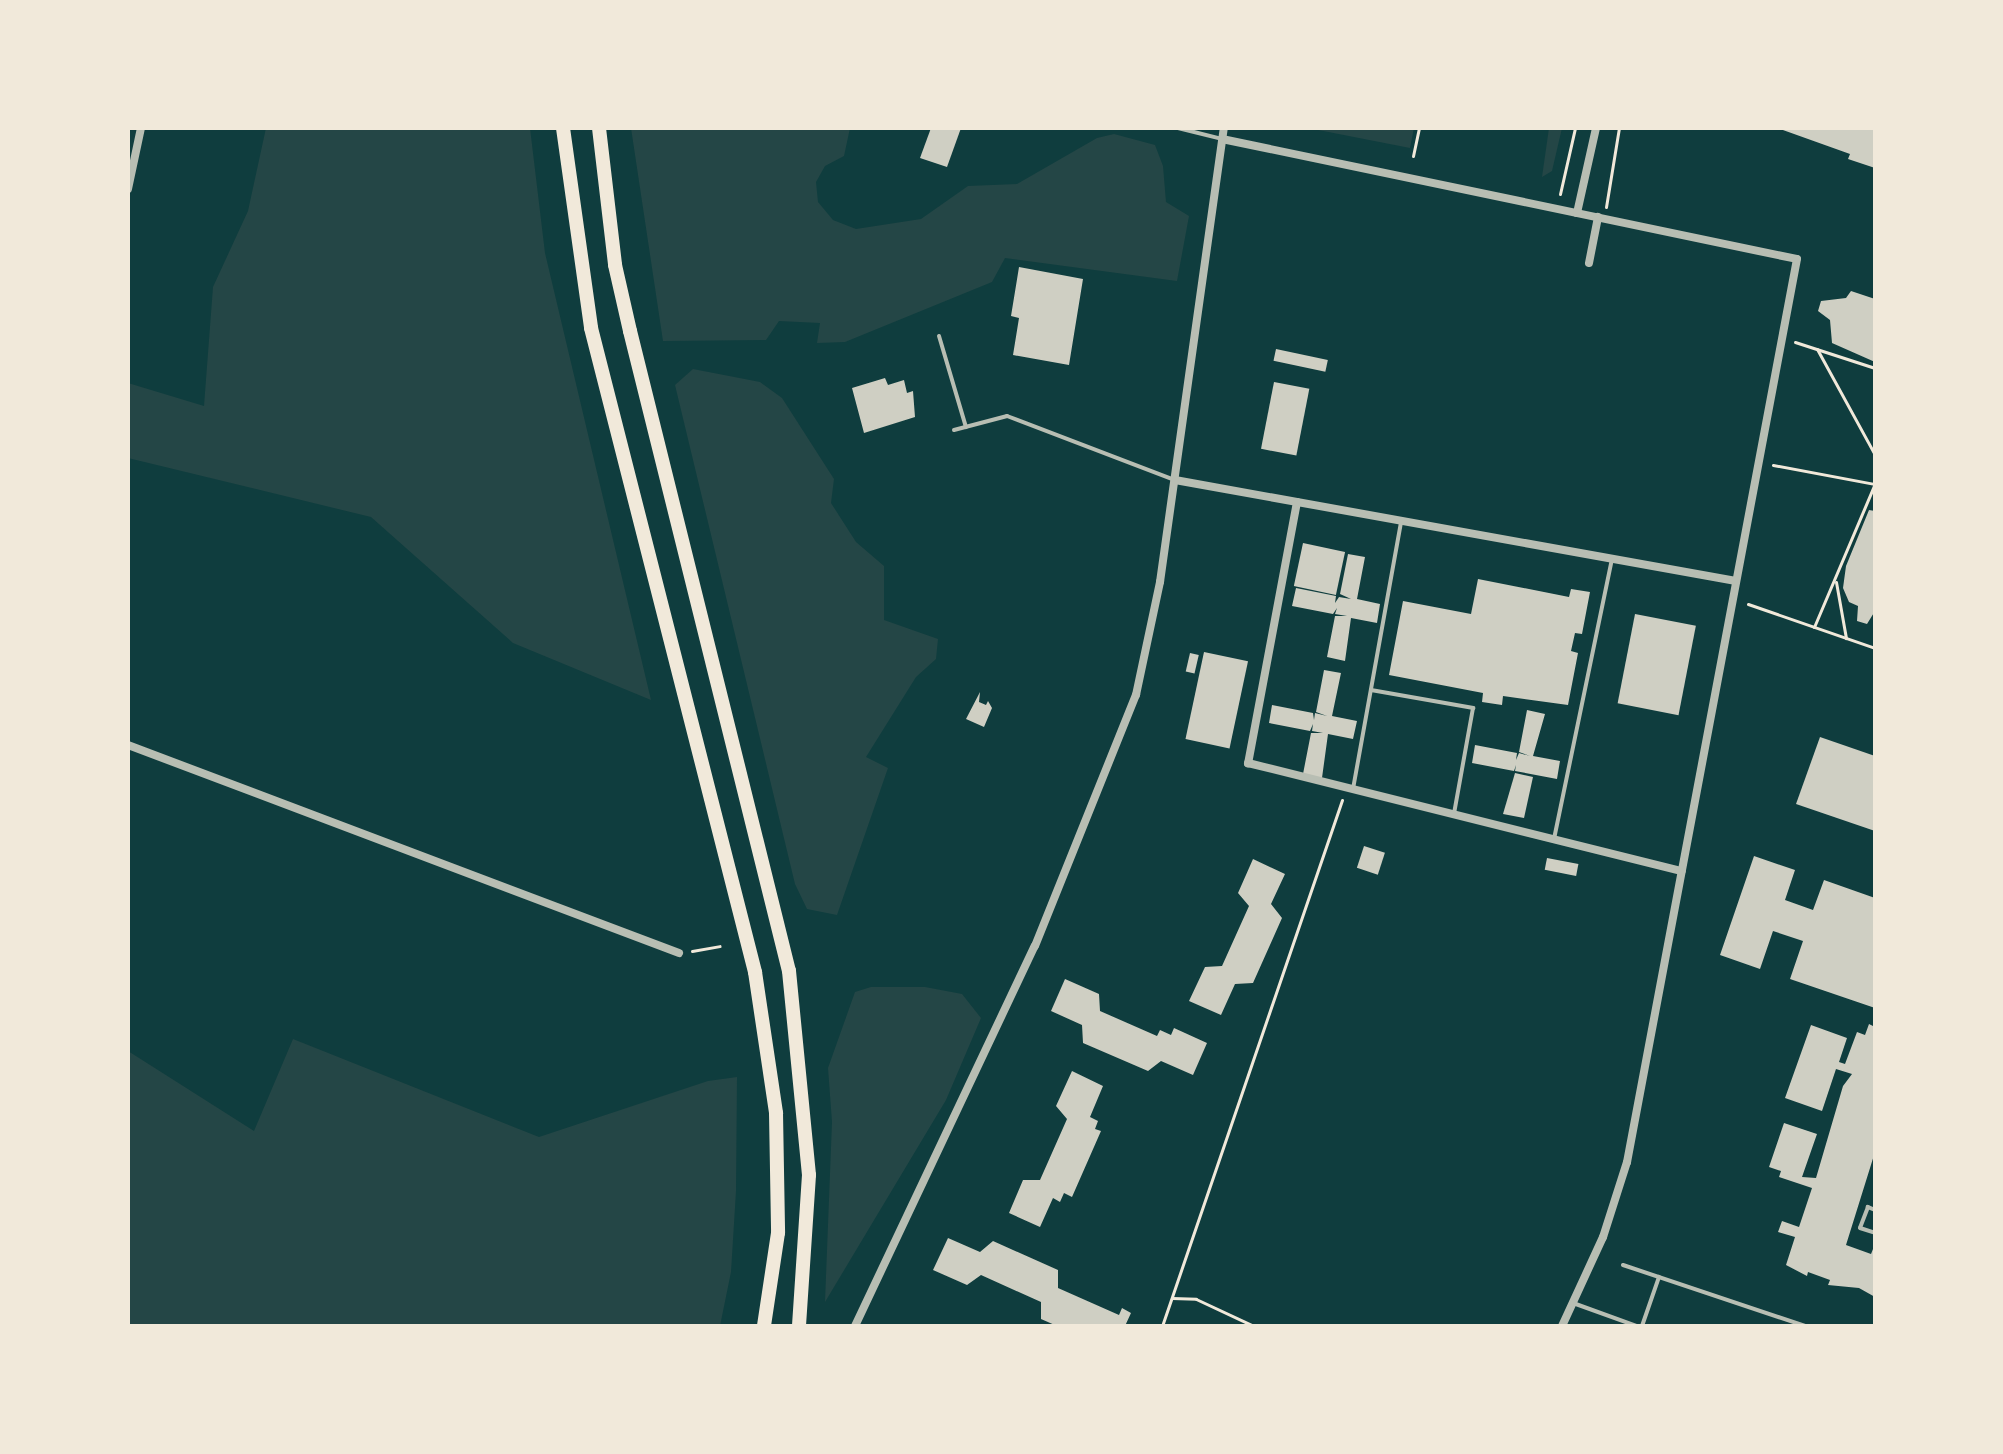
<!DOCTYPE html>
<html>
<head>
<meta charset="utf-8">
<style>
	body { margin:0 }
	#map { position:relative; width:2003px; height:1454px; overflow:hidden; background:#0f3d3e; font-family:Karla,sans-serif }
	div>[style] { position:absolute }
	.green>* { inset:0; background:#244646 }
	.building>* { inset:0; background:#cfcfc3; transform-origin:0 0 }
	.path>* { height:3px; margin:-1.5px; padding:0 1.5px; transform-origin:1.5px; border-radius:1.5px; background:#f1e9da }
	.service>* { height:4px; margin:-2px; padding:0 2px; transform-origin:2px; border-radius:2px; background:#b8beb3 }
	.minor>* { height:8px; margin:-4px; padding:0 4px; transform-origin:4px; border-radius:4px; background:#b8beb3 }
	.trunk>* { height:14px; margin:-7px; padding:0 7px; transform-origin:7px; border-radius:7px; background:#f1e9da }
	span { translate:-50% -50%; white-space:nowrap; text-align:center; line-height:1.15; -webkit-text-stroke:6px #f1e9da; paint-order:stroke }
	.frame { position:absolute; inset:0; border:130px solid #f1e9da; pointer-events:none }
</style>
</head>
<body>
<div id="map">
	<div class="green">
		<i style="clip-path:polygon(266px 128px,530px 128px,545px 253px,651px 700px,513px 643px,371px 517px,128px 458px,128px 383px,204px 406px,213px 287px,248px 211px)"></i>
		<i style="clip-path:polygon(631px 128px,850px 128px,844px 156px,825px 166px,816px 182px,818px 202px,833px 220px,856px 229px,921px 219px,968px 186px,1017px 184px,1097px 138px,1114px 134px,1155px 145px,1163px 166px,1166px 202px,1189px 216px,1177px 281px,1005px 258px,992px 282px,845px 342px,817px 343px,820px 323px,779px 321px,766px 340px,663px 341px)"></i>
		<i style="clip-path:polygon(1308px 128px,1414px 128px,1410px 148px)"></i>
		<i style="clip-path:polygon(1549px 128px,1562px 128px,1552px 171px,1542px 177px)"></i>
		<i style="clip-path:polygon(693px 369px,760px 382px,782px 398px,834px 479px,831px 503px,856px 542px,884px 566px,884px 620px,938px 639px,936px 659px,916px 677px,866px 757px,888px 768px,837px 915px,807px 909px,795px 884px,675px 385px)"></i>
		<i style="clip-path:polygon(871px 987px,925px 987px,962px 994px,981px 1018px,946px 1100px,825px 1302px,832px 1122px,828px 1068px,855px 992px)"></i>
		<i style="clip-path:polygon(293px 1039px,539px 1137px,708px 1081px,737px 1077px,736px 1191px,731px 1272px,720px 1326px,128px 1326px,128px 1051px,254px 1131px)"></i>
	</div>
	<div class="building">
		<i style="clip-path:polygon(931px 128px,961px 128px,947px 167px,920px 158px)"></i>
		<i style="clip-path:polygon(1777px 128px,1875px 128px,1875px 168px,1848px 159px,1850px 154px)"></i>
		<i style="clip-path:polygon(1019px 267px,1083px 279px,1069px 365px,1013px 355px,1019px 318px,1011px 316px)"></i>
		<i style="clip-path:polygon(1851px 291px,1875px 299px,1875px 362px,1832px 343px,1830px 320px,1818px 311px,1821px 301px,1846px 298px)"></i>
		<i style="left:1276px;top:349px;width:53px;height:12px;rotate:12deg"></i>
		<i style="clip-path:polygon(885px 378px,888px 385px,904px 380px,907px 393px,913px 391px,915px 417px,864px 433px,852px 388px)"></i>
		<i style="left:1274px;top:382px;width:36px;height:68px;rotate:11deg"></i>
		<i style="clip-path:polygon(1869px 510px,1875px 511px,1875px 611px,1867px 624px,1857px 621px,1858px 606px,1849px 602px,1843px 588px,1846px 566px)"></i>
		<i style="left:1303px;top:543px;width:43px;height:44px;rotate:12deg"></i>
		<i style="clip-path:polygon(1348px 554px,1365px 557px,1357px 599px,1380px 604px,1377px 623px,1351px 618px,1345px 661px,1327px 657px,1335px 616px,1347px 616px,1335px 614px,1337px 608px,1333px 614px,1292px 606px,1296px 588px,1336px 596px,1335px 603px,1339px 597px,1351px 599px,1340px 594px)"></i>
		<i style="clip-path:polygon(1478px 579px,1569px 597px,1571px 589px,1590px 592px,1582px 634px,1575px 633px,1571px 651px,1578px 653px,1568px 705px,1503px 696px,1502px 705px,1482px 702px,1483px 693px,1389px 675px,1403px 601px,1471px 614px)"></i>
		<i style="left:1635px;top:614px;width:62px;height:91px;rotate:11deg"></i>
		<i style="left:1204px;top:652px;width:45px;height:89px;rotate:12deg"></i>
		<i style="left:1190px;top:653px;width:9px;height:19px;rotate:13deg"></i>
		<i style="clip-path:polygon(1324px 670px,1341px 673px,1332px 716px,1357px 721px,1353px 739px,1328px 734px,1322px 778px,1303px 774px,1311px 733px,1323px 733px,1312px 731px,1313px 724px,1310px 731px,1269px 723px,1272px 705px,1313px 713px,1314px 720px,1315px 713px,1327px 716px,1316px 712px)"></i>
		<i style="clip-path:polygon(980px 692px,979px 702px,986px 705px,988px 701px,992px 708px,984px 727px,966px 719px)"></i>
		<i style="clip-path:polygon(1527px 710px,1545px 714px,1533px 756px,1560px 761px,1557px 779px,1515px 771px,1516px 765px,1514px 771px,1472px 763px,1475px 745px,1517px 753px,1516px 760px,1519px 753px,1530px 756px,1519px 752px)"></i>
		<i style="clip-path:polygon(1820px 737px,1875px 756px,1875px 831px,1796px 804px)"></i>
		<i style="clip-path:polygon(1515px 773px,1533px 777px,1524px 818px,1503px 814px)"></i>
		<i style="left:1364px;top:846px;width:22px;height:23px;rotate:18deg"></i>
		<i style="clip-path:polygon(1754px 856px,1795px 870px,1785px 900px,1813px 910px,1824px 880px,1875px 898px,1875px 1008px,1790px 979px,1803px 941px,1773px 931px,1760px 969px,1720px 955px)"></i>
		<i style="left:1547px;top:858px;width:32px;height:12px;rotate:11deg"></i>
		<i style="clip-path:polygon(1253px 859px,1285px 874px,1271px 904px,1282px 918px,1253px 983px,1235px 984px,1221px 1015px,1189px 1001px,1205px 967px,1222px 966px,1249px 906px,1238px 893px)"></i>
		<i style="clip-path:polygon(1065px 979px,1099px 994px,1100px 1011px,1157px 1036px,1160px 1030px,1171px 1035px,1174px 1028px,1207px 1043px,1193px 1075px,1161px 1061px,1148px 1071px,1083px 1043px,1082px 1025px,1051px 1011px)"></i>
		<i style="clip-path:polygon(1869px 1024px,1875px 1027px,1875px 1152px,1846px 1245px,1871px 1254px,1875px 1244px,1875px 1297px,1859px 1288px,1828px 1285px,1830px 1280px,1808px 1272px,1807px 1276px,1786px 1265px,1795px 1237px,1778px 1232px,1782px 1221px,1799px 1227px,1812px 1188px,1779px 1177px,1781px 1171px,1769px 1167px,1784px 1123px,1817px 1134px,1802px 1177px,1816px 1178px,1843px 1086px,1852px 1074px,1836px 1069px,1822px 1111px,1785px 1098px,1811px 1025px,1847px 1038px,1839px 1062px,1845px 1064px,1857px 1032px,1865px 1035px)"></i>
		<i style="clip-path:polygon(1072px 1071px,1103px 1086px,1090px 1117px,1098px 1121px,1095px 1129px,1101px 1131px,1072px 1197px,1064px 1193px,1060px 1202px,1053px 1198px,1040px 1227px,1009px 1213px,1023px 1180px,1040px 1180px,1067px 1119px,1056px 1106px)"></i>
		<i style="clip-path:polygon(948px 1238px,980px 1252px,993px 1241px,1058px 1270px,1058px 1288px,1119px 1315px,1122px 1308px,1131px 1313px,1125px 1326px,1057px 1326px,1041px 1319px,1041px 1302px,981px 1275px,967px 1285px,933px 1270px)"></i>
	</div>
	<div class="path">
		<i style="left:1413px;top:156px;width:29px;rotate:-78deg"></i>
		<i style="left:1560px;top:194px;width:68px;rotate:-77.2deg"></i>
		<i style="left:1606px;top:207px;width:80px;rotate:-80.7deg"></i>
		<i style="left:1795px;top:342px;width:84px;rotate:18deg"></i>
		<i style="left:1817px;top:349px;width:121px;rotate:61.3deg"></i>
		<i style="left:1773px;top:465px;width:104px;rotate:10.6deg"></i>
		<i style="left:1836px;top:582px;width:57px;rotate:79.9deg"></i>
		<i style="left:1748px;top:604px;width:134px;rotate:19.1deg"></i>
		<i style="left:1814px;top:627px;width:156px;rotate:-67deg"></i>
		<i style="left:692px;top:951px;width:28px;rotate:-10deg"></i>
		<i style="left:1172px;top:1298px;width:24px;rotate:2deg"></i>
		<i style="left:1196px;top:1299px;width:64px;rotate:25deg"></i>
		<i style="left:1162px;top:1326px;width:556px;rotate:-71.11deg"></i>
	</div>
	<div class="service">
		<i style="left:1178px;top:128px;width:45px;rotate:14deg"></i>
		<i style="left:939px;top:336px;width:95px;rotate:73.5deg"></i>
		<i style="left:954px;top:430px;width:55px;rotate:-14.8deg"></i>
		<i style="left:1007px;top:416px;width:177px;rotate:20.9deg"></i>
		<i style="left:1371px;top:690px;width:104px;rotate:10deg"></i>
		<i style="left:1473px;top:708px;width:108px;rotate:100.2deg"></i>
		<i style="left:1353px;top:789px;width:272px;rotate:-79.8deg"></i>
		<i style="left:1554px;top:839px;width:286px;rotate:-78.3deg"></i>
		<i style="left:1875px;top:1210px;width:8px;rotate:-157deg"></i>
		<i style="left:1868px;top:1207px;width:22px;rotate:111deg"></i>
		<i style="left:1860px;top:1228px;width:16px;rotate:18deg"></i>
		<i style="left:1623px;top:1265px;width:192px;rotate:18.5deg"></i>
		<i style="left:1573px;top:1303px;width:68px;rotate:19.8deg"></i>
		<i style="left:1642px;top:1326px;width:52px;rotate:-70.9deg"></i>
	</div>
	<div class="minor">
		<i style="left:1222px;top:139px;width:587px;rotate:11.79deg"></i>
		<i style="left:1797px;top:259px;width:919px;rotate:100.66deg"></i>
		<i style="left:1627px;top:1162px;width:79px;rotate:107.7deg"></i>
		<i style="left:1603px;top:1237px;width:98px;rotate:114.7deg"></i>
		<i style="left:128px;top:189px;width:62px;rotate:-78deg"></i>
		<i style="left:1577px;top:213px;width:87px;rotate:-77.4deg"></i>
		<i style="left:1589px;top:263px;width:47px;rotate:-78.9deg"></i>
		<i style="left:1175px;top:480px;width:570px;rotate:10.21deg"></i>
		<i style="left:1297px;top:502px;width:266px;rotate:100.6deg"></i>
		<i style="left:1248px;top:763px;width:447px;rotate:14deg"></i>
		<i style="left:128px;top:745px;width:589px;rotate:20.68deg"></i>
		<i style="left:855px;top:1326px;width:420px;rotate:-64.7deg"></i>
		<i style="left:1035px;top:946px;width:271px;rotate:-68.1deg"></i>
		<i style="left:1136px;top:695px;width:116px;rotate:-78deg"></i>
		<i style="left:1160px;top:582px;width:458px;rotate:-82deg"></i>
	</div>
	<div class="trunk">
		<i style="left:563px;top:128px;width:202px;rotate:82deg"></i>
		<i style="left:591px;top:328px;width:665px;rotate:75.71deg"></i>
		<i style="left:755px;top:972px;width:143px;rotate:81.5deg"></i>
		<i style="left:776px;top:1113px;width:120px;rotate:89deg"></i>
		<i style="left:778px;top:1233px;width:94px;rotate:98.6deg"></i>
		<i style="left:599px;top:128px;width:138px;rotate:83.3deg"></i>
		<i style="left:615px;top:265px;width:68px;rotate:77.2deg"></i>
		<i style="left:630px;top:331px;width:659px;rotate:76.05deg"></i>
		<i style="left:789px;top:971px;width:205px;rotate:84.4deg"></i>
		<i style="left:809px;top:1175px;width:151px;rotate:93.8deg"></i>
	</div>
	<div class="frame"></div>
</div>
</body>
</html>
